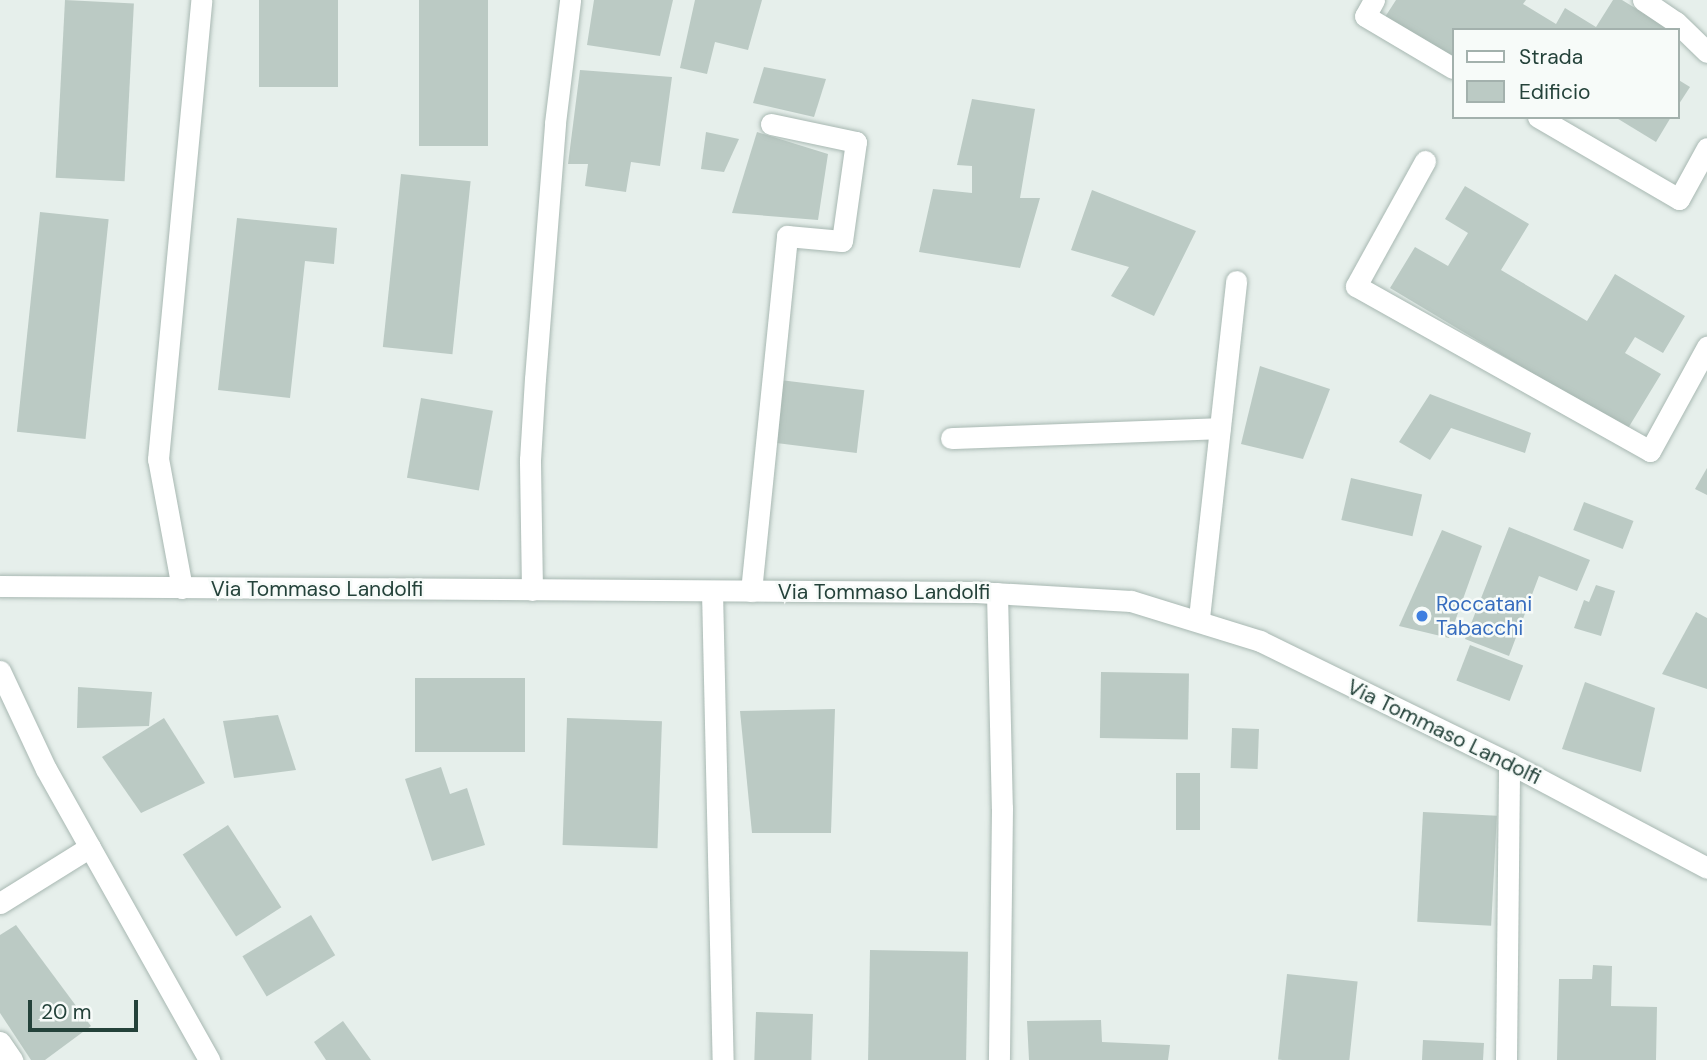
<!DOCTYPE html>
<html>
<head>
<meta charset="utf-8">
<style>
	body { margin:0 }
	#map { position:relative; width:1707px; height:1060px; overflow:hidden; background:#e6efeb; font-family:"DM Sans",sans-serif }
	div>[style] { position:absolute }
	.building>* { inset:0; background:#bbcac4; transform-origin:0 0 }
	.roads { filter:drop-shadow(0 0 2px #a8b8b2) drop-shadow(0 0 2px #a8b8b2) }
	.minor>* { height:21px; margin:-10.5px; padding:0 10.5px; transform-origin:10.5px; border-radius:10.5px; background:#fff }
	.dots>* { width:19px; height:19px; translate:-50% -50%; box-sizing:border-box; border:4px solid #f7fbf9; border-radius:50% }
	span { translate:-50% -50%; white-space:nowrap; text-align:center; line-height:1.15; -webkit-text-stroke:5px #f7fbf9; paint-order:stroke }
	.street-label { font-size:21px; color:#24423a }
	.shop-label { font-size:21px; color:#366cbe }
	.left { translate:0 -50%; text-align:left }
	.legend { position:absolute; left:1452px; top:28px; width:228px; height:91px; box-sizing:border-box; background:#f7fbf9; border:2px solid #a3b1ad; margin:0; padding:9px 12px; list-style:none; font-size:21px; color:#24423a }
	.legend li { display:flex; align-items:center; gap:14px; height:35px }
	.legend b { width:35px; border:2px solid #a3b1ad }
	.scale { position:absolute; left:28px; top:1000px; width:110px; height:32px; box-sizing:border-box; border:4px solid #24423a; border-top:0; padding-left:9px; font-size:21px; line-height:24px; white-space:nowrap; color:#24423a; -webkit-text-stroke:5px #f7fbf9; paint-order:stroke }
</style>
</head>
<body>
<div id="map">
	<div class="building">
		<i style="left:65px;top:0;width:69px;height:178px;rotate:3deg"></i>
		<i style="left:259px;top:0;width:79px;height:87px"></i>
		<i style="left:419px;top:0;width:69px;height:146px"></i>
		<i style="clip-path:polygon(594px 0,673px 0,660px 56px,587px 45px)"></i>
		<i style="clip-path:polygon(695px 0,762px 0,748px 50px,715px 42px,707px 74px,680px 68px)"></i>
		<i style="clip-path:polygon(1396px 0,1526px 0,1523px 4px,1556px 24px,1565px 8px,1596px 27px,1613px 0,1622px 0,1671px 30px,1453px 30px,1453px 59px,1385px 17px)"></i>
		<i style="clip-path:polygon(764px 67px,826px 79px,814px 117px,753px 103px)"></i>
		<i style="clip-path:polygon(580px 70px,672px 77px,660px 166px,631px 162px,626px 192px,585px 186px,588px 164px,568px 164px)"></i>
		<i style="clip-path:polygon(1677px 79px,1690px 87px,1677px 107px)"></i>
		<i style="clip-path:polygon(972px 99px,1035px 109px,1020px 198px,1040px 198px,1020px 268px,919px 252px,933px 189px,972px 193px,972px 166px,957px 165px)"></i>
		<i style="clip-path:polygon(1615px 117px,1671px 117px,1656px 142px)"></i>
		<i style="clip-path:polygon(706px 132px,739px 139px,724px 172px,701px 169px)"></i>
		<i style="clip-path:polygon(757px 132px,828px 154px,818px 220px,732px 213px)"></i>
		<i style="left:401px;top:174px;width:70px;height:174px;rotate:6deg"></i>
		<i style="clip-path:polygon(1465px 186px,1529px 224px,1501px 270px,1587px 321px,1615px 274px,1685px 316px,1663px 353px,1635px 337px,1625px 353px,1661px 374px,1627px 430px,1390px 288px,1415px 247px,1448px 266px,1468px 233px,1445px 219px)"></i>
		<i style="clip-path:polygon(1092px 190px,1196px 231px,1154px 316px,1111px 296px,1129px 267px,1071px 250px)"></i>
		<i style="left:40px;top:212px;width:69px;height:221px;rotate:6deg"></i>
		<i style="clip-path:polygon(237px 218px,337px 228px,334px 264px,305px 261px,290px 398px,218px 390px)"></i>
		<i style="clip-path:polygon(1260px 366px,1330px 389px,1303px 459px,1241px 444px)"></i>
		<i style="left:780px;top:380px;width:85px;height:63px;rotate:7deg"></i>
		<i style="clip-path:polygon(1430px 394px,1531px 433px,1525px 453px,1451px 428px,1430px 460px,1399px 442px)"></i>
		<i style="left:421px;top:398px;width:73px;height:81px;rotate:10deg"></i>
		<i style="clip-path:polygon(1707px 468px,1707px 495px,1695px 489px)"></i>
		<i style="left:1351px;top:478px;width:73px;height:43px;rotate:13deg"></i>
		<i style="left:1584px;top:502px;width:53px;height:30px;rotate:21deg"></i>
		<i style="clip-path:polygon(1509px 527px,1590px 560px,1577px 591px,1539px 576px,1509px 656px,1465px 639px)"></i>
		<i style="clip-path:polygon(1442px 530px,1482px 546px,1449px 638px,1399px 626px)"></i>
		<i style="clip-path:polygon(1596px 585px,1615px 591px,1601px 636px,1574px 628px,1584px 600px,1589px 602px)"></i>
		<i style="clip-path:polygon(1696px 612px,1707px 618px,1707px 689px,1662px 674px)"></i>
		<i style="left:1470px;top:645px;width:57px;height:38px;rotate:21deg"></i>
		<i style="left:1101px;top:672px;width:88px;height:66px;rotate:1deg"></i>
		<i style="left:525px;top:678px;width:74px;height:110px;rotate:90deg"></i>
		<i style="clip-path:polygon(1585px 682px,1655px 708px,1641px 772px,1562px 749px)"></i>
		<i style="clip-path:polygon(78px 687px,152px 692px,149px 726px,77px 728px)"></i>
		<i style="clip-path:polygon(835px 709px,831px 833px,752px 833px,740px 711px)"></i>
		<i style="clip-path:polygon(278px 715px,296px 770px,234px 778px,223px 721px)"></i>
		<i style="clip-path:polygon(164px 718px,205px 783px,141px 813px,102px 757px)"></i>
		<i style="left:567px;top:718px;width:95px;height:127px;rotate:2deg"></i>
		<i style="left:1232px;top:728px;width:27px;height:40px;rotate:2deg"></i>
		<i style="clip-path:polygon(441px 767px,450px 794px,467px 788px,485px 845px,432px 861px,405px 779px)"></i>
		<i style="left:1176px;top:773px;width:24px;height:57px"></i>
		<i style="left:1423px;top:812px;width:74px;height:110px;rotate:3deg"></i>
		<i style="left:228px;top:825px;width:98px;height:54px;rotate:57deg"></i>
		<i style="left:311px;top:915px;width:47px;height:80px;rotate:59deg"></i>
		<i style="clip-path:polygon(16px 925px,91px 1026px,45px 1060px,31px 1060px,0 1013px,0 935px)"></i>
		<i style="left:870px;top:950px;width:98px;height:110px;rotate:1deg"></i>
		<i style="clip-path:polygon(1593px 965px,1612px 966px,1611px 1006px,1657px 1007px,1656px 1060px,1557px 1060px,1559px 979px,1592px 979px)"></i>
		<i style="left:1287px;top:974px;width:71px;height:86px;rotate:6deg"></i>
		<i style="left:756px;top:1012px;width:57px;height:48px;rotate:2deg"></i>
		<i style="clip-path:polygon(1101px 1020px,1102px 1042px,1170px 1045px,1168px 1060px,1029px 1060px,1027px 1021px)"></i>
		<i style="clip-path:polygon(343px 1021px,371px 1060px,326px 1060px,314px 1042px)"></i>
		<i style="clip-path:polygon(1423px 1040px,1484px 1043px,1483px 1060px,1422px 1060px)"></i>
	</div>
	<div class="roads">
		<div class="minor">
			<i style="left:1374px;top:0;width:18px;rotate:119deg"></i>
			<i style="left:1365px;top:16px;width:102px;rotate:30.6deg"></i>
			<i style="left:1643px;top:0;width:40px;rotate:34deg"></i>
			<i style="left:1676px;top:22px;width:43px;rotate:44.1deg"></i>
			<i style="left:1538px;top:117px;width:163px;rotate:30.2deg"></i>
			<i style="left:1679px;top:199px;width:58px;rotate:-61.2deg"></i>
			<i style="left:1425px;top:161px;width:143px;rotate:118.9deg"></i>
			<i style="left:1356px;top:286px;width:337px;rotate:29.3deg"></i>
			<i style="left:1650px;top:451px;width:119px;rotate:-61.3deg"></i>
			<i style="left:951px;top:438px;width:269px;rotate:-2.1deg"></i>
			<i style="left:0;top:586px;width:976px;rotate:0.35deg"></i>
			<i style="left:976px;top:592px;width:155px;rotate:3.3deg"></i>
			<i style="left:1131px;top:601px;width:135px;rotate:17.2deg"></i>
			<i style="left:1260px;top:641px;width:277px;rotate:26.1deg"></i>
			<i style="left:1509px;top:763px;width:224px;rotate:27.9deg"></i>
			<i style="left:182px;top:588px;width:131px;rotate:-100.5deg"></i>
			<i style="left:158px;top:459px;width:461px;rotate:-84.6deg"></i>
			<i style="left:532px;top:590px;width:130px;rotate:-90.9deg"></i>
			<i style="left:530px;top:460px;width:81px;rotate:-86.5deg"></i>
			<i style="left:535px;top:379px;width:257px;rotate:-85.5deg"></i>
			<i style="left:555px;top:123px;width:124px;rotate:-83deg"></i>
			<i style="left:712px;top:591px;width:469px;rotate:88.7deg"></i>
			<i style="left:751px;top:591px;width:357px;rotate:-84.2deg"></i>
			<i style="left:787px;top:236px;width:55px;rotate:5.2deg"></i>
			<i style="left:842px;top:241px;width:100px;rotate:-82deg"></i>
			<i style="left:856px;top:142px;width:87px;rotate:-168deg"></i>
			<i style="left:997px;top:593px;width:215px;rotate:88.7deg"></i>
			<i style="left:1002px;top:808px;width:252px;rotate:90.7deg"></i>
			<i style="left:1199px;top:618px;width:339px;rotate:-83.7deg"></i>
			<i style="left:0;top:671px;width:108px;rotate:64.9deg"></i>
			<i style="left:46px;top:769px;width:334px;rotate:60.7deg"></i>
			<i style="left:0;top:903px;width:106px;rotate:-31.9deg"></i>
			<i style="left:0;top:1042px;width:22px;rotate:56deg"></i>
			<i style="left:1506px;top:1060px;width:297px;rotate:-89.4deg"></i>
		</div>
	</div>
	<div class="dots">
		<i style="left:1422px;top:616px;background:#3f7fe0"></i>
	</div>
	<div class="street-label">
		<span style="left:317px;top:589px">Via Tommaso Landolfi</span>
		<span style="left:884px;top:592px">Via Tommaso Landolfi</span>
		<span style="left:1444px;top:732px;rotate:26deg">Via Tommaso Landolfi</span>
	</div>
	<div class="shop-label">
		<span class="left" style="left:1436px;top:616px">Roccatani<br>Tabacchi</span>
	</div>
	<ul class="legend">
	<li><b style="height:9px;background:#fff"></b>Strada</li>
	<li><b style="height:19px;background:#bbcac4"></b>Edificio</li>
	</ul>
	<div class="scale">20 m</div>
</div>
</body>
</html>
